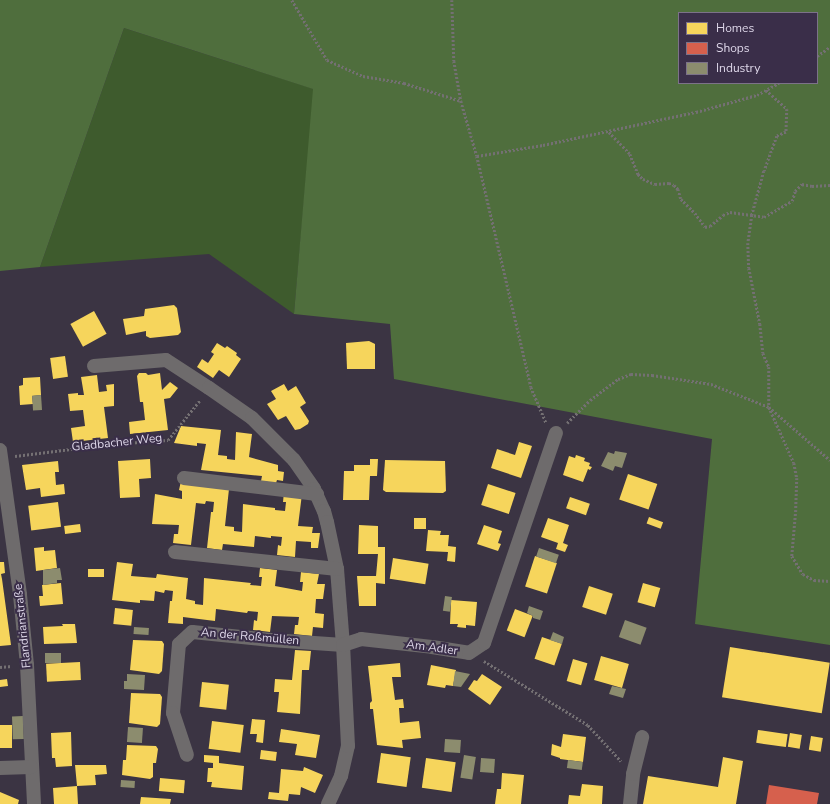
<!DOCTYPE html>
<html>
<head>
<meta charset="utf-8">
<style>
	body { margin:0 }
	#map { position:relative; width:830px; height:804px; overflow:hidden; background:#3b3443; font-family:"Nunito Sans",sans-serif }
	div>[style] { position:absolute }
	.green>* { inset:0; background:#3e5b2d }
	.forest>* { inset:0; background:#4f6e3d }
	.homes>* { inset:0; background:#f6d55c; transform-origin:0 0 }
	.shops>* { inset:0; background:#d6604d }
	.industry>* { inset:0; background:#8c8c6e; transform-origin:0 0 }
	.path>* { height:2.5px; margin-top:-1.25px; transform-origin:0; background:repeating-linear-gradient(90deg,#747073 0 2px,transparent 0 4px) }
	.minor>* { height:14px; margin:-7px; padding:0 7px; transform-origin:7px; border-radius:7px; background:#6e6b6c }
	span { translate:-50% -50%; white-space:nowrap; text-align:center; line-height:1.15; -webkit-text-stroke:4px #3a2e49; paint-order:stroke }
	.street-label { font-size:12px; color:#ded7e9 }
	.legend { position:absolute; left:678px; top:12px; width:140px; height:72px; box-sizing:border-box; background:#3a2e49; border:1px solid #7c7289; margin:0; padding:5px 7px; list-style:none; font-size:12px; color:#ded7e9 }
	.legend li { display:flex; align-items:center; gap:8px; height:20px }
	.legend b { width:20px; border:1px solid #7c7289 }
</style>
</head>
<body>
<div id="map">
	<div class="green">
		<i style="clip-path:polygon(124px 28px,314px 89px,294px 314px,209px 254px,40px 267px)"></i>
	</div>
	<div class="forest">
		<i style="clip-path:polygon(evenodd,0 0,830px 0,830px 645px,695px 624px,712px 439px,394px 379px,390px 324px,294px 314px,313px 89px,124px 28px,40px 267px,0 271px,0 0,679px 13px,817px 13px,817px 83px,679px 83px,679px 13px)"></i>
	</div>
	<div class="homes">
		<i style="clip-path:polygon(174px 305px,177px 308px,181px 332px,178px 335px,150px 338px,146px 336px,146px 331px,126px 335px,123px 319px,144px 316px,145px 309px)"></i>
		<i style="left:94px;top:311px;width:26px;height:27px;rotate:61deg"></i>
		<i style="clip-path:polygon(369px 341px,375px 344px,375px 369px,347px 369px,346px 343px)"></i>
		<i style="clip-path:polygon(217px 343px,225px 348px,227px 346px,237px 353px,236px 355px,241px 359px,229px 377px,219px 370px,213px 378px,197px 367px,202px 359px,208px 363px,214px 354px,211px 352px)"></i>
		<i style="left:65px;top:356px;width:21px;height:15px;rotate:82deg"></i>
		<i style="clip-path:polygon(139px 373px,146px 373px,148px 375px,160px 373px,162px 390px,170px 382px,178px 388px,170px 398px,164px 399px,168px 430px,130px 434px,129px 422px,145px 420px,143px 402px,140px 402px,137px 376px)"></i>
		<i style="clip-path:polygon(97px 375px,99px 392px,107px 391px,106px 385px,114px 384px,114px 406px,104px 407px,108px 438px,73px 442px,71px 428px,85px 426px,83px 410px,70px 411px,68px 394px,78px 393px,78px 395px,84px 395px,81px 377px)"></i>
		<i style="clip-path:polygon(40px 377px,41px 395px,32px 396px,33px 404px,20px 405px,19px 386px,23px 385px,23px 378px)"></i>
		<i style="clip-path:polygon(284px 384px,288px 391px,296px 386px,306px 403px,300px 407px,309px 421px,308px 424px,300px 429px,295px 430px,286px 416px,278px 420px,267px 404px,276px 399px,271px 391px)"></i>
		<i style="clip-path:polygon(181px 426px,221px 430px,218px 455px,227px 456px,227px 459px,235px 460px,236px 432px,252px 434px,249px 457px,278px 465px,278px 471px,284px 472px,283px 481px,277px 480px,276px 483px,261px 481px,262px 476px,201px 470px,206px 444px,197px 443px,197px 446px,174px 443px)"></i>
		<i style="clip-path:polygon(519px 442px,532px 446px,521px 478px,491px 468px,497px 449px,515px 455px)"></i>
		<i style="clip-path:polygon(576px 455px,585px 458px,584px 461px,590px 463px,589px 466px,592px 467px,590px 470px,588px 469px,583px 482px,563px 475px,569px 456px,575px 458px)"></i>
		<i style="clip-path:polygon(150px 459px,151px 478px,139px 479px,140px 497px,120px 498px,118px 461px)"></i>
		<i style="clip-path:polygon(370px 459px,378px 459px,377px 476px,370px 476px,369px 500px,343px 500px,344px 471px,354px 471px,354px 465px,370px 465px)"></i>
		<i style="clip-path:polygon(385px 460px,445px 461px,446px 491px,443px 493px,386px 492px,383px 490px)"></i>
		<i style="clip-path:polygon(58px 461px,59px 472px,55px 472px,56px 485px,64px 484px,65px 494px,41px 497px,40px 488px,26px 490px,22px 465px)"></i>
		<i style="left:628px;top:474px;width:31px;height:27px;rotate:19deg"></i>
		<i style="clip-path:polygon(181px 481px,229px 489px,225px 526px,234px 527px,234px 531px,242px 532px,243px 504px,275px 508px,275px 510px,285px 511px,286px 502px,283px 502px,284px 492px,302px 494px,298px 526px,313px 527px,312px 533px,320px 533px,318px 548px,311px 548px,311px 542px,296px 541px,295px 557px,277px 555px,278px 545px,281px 546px,282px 537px,271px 536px,271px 538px,255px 536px,254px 547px,223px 544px,222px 550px,207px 548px,211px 512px,213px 512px,214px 502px,206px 501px,205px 504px,196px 503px,191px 545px,173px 543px,174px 534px,178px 534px,179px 525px,152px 524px,155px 494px,182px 499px,182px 491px,179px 490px)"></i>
		<i style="left:488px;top:484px;width:29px;height:22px;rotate:18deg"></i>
		<i style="left:570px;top:497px;width:21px;height:12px;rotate:19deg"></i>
		<i style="left:58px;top:502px;width:25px;height:30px;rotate:83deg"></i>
		<i style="left:649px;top:517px;width:15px;height:7px;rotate:20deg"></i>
		<i style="left:414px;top:518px;width:12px;height:11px"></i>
		<i style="clip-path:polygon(548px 518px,569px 525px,563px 543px,568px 545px,565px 552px,556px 549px,558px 543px,541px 537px)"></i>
		<i style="left:80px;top:524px;width:8px;height:16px;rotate:83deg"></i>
		<i style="clip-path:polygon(359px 525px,378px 526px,378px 547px,385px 547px,385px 584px,376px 583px,376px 606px,359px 606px,357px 576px,376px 576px,378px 554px,358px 554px)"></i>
		<i style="clip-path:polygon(484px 525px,502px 531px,498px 543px,501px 544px,498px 551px,477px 544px)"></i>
		<i style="clip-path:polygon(428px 530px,441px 531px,440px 535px,449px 535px,448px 546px,456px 547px,455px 562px,447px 561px,448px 552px,426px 551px)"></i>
		<i style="clip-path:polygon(44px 547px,44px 551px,55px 550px,57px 568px,36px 571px,34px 548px)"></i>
		<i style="left:535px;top:556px;width:23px;height:32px;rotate:18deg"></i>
		<i style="left:393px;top:558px;width:36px;height:21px;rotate:9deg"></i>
		<i style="clip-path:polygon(0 562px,4px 562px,5px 573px,1px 574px,2px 579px,11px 645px,0 646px)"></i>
		<i style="clip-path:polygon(117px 562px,133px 564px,131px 576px,156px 578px,157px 574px,188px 578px,186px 599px,195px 601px,195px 604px,203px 605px,204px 578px,251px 583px,250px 585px,261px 586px,262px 577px,259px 577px,260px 568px,277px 570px,275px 586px,302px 591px,303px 582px,300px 582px,301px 572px,319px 574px,317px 584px,325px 584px,323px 599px,316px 599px,315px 613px,324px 614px,323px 628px,313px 627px,312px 636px,294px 634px,295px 625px,298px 625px,299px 617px,272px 616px,270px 632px,253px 630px,254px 620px,257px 621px,258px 612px,248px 611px,247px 613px,216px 609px,215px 621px,183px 617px,183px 624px,168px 623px,170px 601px,172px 601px,173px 591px,165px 590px,164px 593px,155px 591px,154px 601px,140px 600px,140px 603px,112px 600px)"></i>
		<i style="left:104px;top:569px;width:8px;height:16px;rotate:90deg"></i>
		<i style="clip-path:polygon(61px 583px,63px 604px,40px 606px,39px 596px,43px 596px,42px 585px)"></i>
		<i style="left:643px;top:583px;width:18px;height:20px;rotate:16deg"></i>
		<i style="left:589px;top:586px;width:25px;height:22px;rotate:18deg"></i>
		<i style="clip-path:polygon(451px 600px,477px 602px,475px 626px,466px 625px,466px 628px,457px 627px,458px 624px,450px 624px)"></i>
		<i style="left:115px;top:608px;width:18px;height:16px;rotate:6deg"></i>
		<i style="left:515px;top:609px;width:19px;height:23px;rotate:21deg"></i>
		<i style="clip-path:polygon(62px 624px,75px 624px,77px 643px,44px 644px,43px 627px,63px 626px)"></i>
		<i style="left:542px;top:637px;width:21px;height:23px;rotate:19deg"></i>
		<i style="clip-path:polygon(133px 640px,162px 641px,164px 644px,162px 671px,159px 674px,130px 670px)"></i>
		<i style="left:730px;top:647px;width:101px;height:51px;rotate:9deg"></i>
		<i style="clip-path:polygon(295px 650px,311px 651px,309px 670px,302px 670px,300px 714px,277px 712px,279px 692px,274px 692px,275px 679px,292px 680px)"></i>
		<i style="left:601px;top:656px;width:29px;height:25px;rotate:16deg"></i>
		<i style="left:573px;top:659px;width:15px;height:23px;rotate:16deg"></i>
		<i style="left:80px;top:662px;width:18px;height:34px;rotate:87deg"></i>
		<i style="clip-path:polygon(400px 663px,401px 677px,392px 677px,395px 700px,403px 699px,404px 708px,399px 708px,400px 723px,419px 721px,421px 738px,402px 740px,403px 748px,377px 745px,373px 709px,370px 709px,370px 703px,372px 701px,368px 666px)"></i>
		<i style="clip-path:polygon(431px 665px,456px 670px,453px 686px,446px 685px,445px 688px,427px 685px)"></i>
		<i style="clip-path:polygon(482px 674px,502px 687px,490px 705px,468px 689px,474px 680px,477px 681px)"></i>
		<i style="clip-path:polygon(7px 679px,8px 686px,0 687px,0 680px)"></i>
		<i style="left:202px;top:682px;width:27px;height:25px;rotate:6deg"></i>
		<i style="clip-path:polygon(131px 693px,160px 694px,162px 697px,160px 724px,157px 727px,129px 723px)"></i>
		<i style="clip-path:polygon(252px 719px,265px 720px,263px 743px,256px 742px,257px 734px,250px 734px)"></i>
		<i style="left:212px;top:721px;width:32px;height:28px;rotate:7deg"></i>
		<i style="left:0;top:725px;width:12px;height:23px"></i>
		<i style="clip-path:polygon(281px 729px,320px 735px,316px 758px,295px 755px,297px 744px,279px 742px)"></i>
		<i style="left:758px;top:730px;width:30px;height:13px;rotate:8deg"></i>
		<i style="clip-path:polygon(71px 732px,72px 766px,56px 767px,55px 758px,52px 758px,51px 733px)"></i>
		<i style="left:790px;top:733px;width:12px;height:14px;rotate:9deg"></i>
		<i style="clip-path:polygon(563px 734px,586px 737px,583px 762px,560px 759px,560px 758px,551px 755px,552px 744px,561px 747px)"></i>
		<i style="left:811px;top:736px;width:12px;height:14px;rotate:9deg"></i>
		<i style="clip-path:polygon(127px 745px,156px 746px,158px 749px,156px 763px,153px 763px,153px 777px,150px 779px,122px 775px,123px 760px,126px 760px)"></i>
		<i style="left:261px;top:750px;width:16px;height:9px;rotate:7deg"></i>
		<i style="left:381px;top:753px;width:30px;height:30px;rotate:8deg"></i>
		<i style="clip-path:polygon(204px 755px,219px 756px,219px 763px,244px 766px,242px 790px,211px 787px,212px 782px,207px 782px,208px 768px,213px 768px,213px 763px,204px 762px)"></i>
		<i style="clip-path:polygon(723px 757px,743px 761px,736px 804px,643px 804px,648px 776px,718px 787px)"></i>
		<i style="left:426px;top:758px;width:30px;height:30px;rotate:8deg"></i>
		<i style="clip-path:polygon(75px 765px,106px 765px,107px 774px,95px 775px,96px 785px,77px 786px,78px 804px,54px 804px,53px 788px,77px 786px)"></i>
		<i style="clip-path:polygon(304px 767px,323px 775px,315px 793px,301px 787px,300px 795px,289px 794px,288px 801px,268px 799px,269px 792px,279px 793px,281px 769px,303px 771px)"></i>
		<i style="clip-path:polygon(502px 773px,524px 775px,521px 804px,495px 804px,497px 789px,501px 789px)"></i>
		<i style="left:160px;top:778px;width:25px;height:13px;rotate:5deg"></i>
		<i style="clip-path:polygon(582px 784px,603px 786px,602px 804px,568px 804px,569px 795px,580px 796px)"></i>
		<i style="clip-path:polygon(0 792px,19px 800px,18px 804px,0 804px)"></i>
		<i style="clip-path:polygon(141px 797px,171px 799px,170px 804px,140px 804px)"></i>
	</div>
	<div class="shops">
		<i style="clip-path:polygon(769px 785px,819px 793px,817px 804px,766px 804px)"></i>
	</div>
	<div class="industry">
		<i style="left:41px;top:395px;width:15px;height:9px;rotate:86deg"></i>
		<i style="clip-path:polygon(615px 451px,627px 453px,622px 468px,615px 466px,613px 471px,601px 466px,608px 452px,614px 454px)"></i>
		<i style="left:539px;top:548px;width:21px;height:9px;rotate:19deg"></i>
		<i style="clip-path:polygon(60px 568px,62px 580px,57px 580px,57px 583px,43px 585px,43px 570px)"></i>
		<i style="left:445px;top:596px;width:7px;height:15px;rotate:8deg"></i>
		<i style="clip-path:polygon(529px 606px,543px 611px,540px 620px,533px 618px,533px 616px,527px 613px)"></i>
		<i style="left:625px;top:620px;width:23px;height:18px;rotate:20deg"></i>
		<i style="left:134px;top:627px;width:15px;height:7px;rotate:4deg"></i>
		<i style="clip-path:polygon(553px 632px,564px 637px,562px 644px,550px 640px)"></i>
		<i style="left:61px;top:653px;width:10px;height:16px;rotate:90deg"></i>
		<i style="clip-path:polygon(455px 671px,470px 674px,461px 687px,453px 686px)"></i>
		<i style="clip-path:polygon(127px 674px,145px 675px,144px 690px,124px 689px,124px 681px,127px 681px)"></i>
		<i style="clip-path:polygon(612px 686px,626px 689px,623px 698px,609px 694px)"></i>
		<i style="left:23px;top:716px;width:23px;height:11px;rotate:88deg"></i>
		<i style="left:128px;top:727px;width:15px;height:15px;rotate:4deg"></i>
		<i style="left:445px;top:739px;width:16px;height:13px;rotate:4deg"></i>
		<i style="left:464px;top:755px;width:12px;height:23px;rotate:9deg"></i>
		<i style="left:481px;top:758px;width:14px;height:14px;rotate:4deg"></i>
		<i style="left:568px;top:760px;width:15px;height:8px;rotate:8deg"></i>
		<i style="left:121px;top:780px;width:14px;height:7px;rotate:4deg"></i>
	</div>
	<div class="path">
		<i style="left:292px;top:0;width:69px;rotate:59.7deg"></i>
		<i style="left:327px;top:60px;width:39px;rotate:24deg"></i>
		<i style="left:363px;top:76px;width:42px;rotate:9.7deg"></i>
		<i style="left:404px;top:83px;width:60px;rotate:17.5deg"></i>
		<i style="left:452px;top:0;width:61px;rotate:88.1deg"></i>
		<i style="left:454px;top:61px;width:41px;rotate:80.1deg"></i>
		<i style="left:461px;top:101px;width:57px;rotate:73.8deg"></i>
		<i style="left:477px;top:156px;width:237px;rotate:76.8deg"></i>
		<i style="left:531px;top:387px;width:39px;rotate:67deg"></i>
		<i style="left:817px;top:56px;width:16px;rotate:-35deg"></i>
		<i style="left:766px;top:90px;width:28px;rotate:42deg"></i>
		<i style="left:787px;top:109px;width:23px;rotate:92deg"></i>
		<i style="left:786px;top:132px;width:10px;rotate:156deg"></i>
		<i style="left:777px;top:136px;width:37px;rotate:110deg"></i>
		<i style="left:764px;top:171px;width:46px;rotate:105.3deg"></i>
		<i style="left:752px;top:215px;width:28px;rotate:98deg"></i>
		<i style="left:748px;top:243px;width:25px;rotate:88deg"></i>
		<i style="left:749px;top:268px;width:57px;rotate:78.9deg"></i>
		<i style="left:760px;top:324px;width:29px;rotate:84deg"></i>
		<i style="left:763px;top:353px;width:15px;rotate:67deg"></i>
		<i style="left:769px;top:367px;width:40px;rotate:90deg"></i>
		<i style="left:769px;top:407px;width:81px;rotate:41deg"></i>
		<i style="left:609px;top:132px;width:30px;rotate:46deg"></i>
		<i style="left:630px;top:154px;width:22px;rotate:68deg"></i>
		<i style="left:638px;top:174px;width:7px;rotate:45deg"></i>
		<i style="left:643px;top:179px;width:13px;rotate:23deg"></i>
		<i style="left:655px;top:184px;width:14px;rotate:-4deg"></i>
		<i style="left:669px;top:183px;width:5px;rotate:22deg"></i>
		<i style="left:674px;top:185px;width:6px;rotate:45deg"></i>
		<i style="left:678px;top:189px;width:10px;rotate:73deg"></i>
		<i style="left:681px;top:199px;width:20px;rotate:45deg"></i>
		<i style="left:695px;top:213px;width:17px;rotate:54deg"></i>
		<i style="left:705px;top:227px;width:5px;rotate:-11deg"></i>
		<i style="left:710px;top:226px;width:17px;rotate:-40deg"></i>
		<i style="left:723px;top:215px;width:8px;rotate:-23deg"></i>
		<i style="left:730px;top:212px;width:34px;rotate:8deg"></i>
		<i style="left:764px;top:217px;width:32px;rotate:-30deg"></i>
		<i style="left:792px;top:201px;width:10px;rotate:-73deg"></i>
		<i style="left:795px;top:191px;width:10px;rotate:-45deg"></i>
		<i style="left:802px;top:184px;width:10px;rotate:11deg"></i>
		<i style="left:812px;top:186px;width:18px;rotate:-3deg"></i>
		<i style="left:477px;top:156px;width:67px;rotate:-9.5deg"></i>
		<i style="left:543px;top:145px;width:157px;rotate:-12.2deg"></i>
		<i style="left:696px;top:112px;width:63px;rotate:-15.6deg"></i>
		<i style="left:757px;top:95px;width:25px;rotate:-29deg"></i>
		<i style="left:567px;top:423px;width:33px;rotate:-45deg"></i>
		<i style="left:590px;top:400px;width:35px;rotate:-37deg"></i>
		<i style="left:618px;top:379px;width:14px;rotate:-21deg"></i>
		<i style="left:631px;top:374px;width:21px;rotate:3deg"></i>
		<i style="left:652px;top:375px;width:60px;rotate:8.7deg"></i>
		<i style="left:711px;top:384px;width:62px;rotate:21.6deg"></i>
		<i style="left:769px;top:407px;width:61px;rotate:65.9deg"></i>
		<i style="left:794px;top:463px;width:15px;rotate:79deg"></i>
		<i style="left:797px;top:478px;width:32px;rotate:92deg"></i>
		<i style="left:796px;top:510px;width:46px;rotate:95deg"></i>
		<i style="left:792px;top:556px;width:21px;rotate:59deg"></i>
		<i style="left:803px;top:574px;width:13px;rotate:29deg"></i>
		<i style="left:814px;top:580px;width:16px;rotate:4deg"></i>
		<i style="left:15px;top:456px;width:97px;rotate:-7.1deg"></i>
		<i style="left:111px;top:444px;width:57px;rotate:-4deg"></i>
		<i style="left:168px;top:440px;width:51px;rotate:-51.3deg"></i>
		<i style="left:484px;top:661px;width:122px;rotate:31.6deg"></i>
		<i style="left:588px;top:725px;width:49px;rotate:47.5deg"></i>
		<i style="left:0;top:667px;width:12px;rotate:-5deg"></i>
	</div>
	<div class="minor">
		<i style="left:94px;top:366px;width:72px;rotate:-4.8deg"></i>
		<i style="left:166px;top:360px;width:51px;rotate:33.1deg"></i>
		<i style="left:209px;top:388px;width:52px;rotate:34.9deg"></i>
		<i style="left:252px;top:418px;width:59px;rotate:45deg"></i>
		<i style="left:294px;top:460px;width:35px;rotate:55deg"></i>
		<i style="left:314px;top:489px;width:24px;rotate:66deg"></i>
		<i style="left:324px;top:511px;width:11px;rotate:75deg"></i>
		<i style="left:327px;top:522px;width:48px;rotate:78deg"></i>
		<i style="left:337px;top:569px;width:76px;rotate:85.5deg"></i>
		<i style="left:343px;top:645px;width:72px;rotate:-176deg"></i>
		<i style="left:271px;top:640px;width:79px;rotate:-174.2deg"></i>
		<i style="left:192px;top:632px;width:18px;rotate:137deg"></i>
		<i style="left:179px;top:644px;width:69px;rotate:95deg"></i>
		<i style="left:173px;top:713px;width:44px;rotate:71.6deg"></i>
		<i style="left:0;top:450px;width:146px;rotate:82.1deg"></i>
		<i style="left:20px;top:595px;width:70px;rotate:84.3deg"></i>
		<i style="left:27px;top:665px;width:139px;rotate:87.1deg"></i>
		<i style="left:184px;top:478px;width:134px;rotate:6.9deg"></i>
		<i style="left:175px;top:552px;width:163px;rotate:6deg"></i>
		<i style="left:0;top:768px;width:31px;rotate:-2deg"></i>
		<i style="left:328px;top:804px;width:31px;rotate:-65deg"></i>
		<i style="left:341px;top:776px;width:31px;rotate:-77deg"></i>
		<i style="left:348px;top:746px;width:101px;rotate:-92.8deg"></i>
		<i style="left:343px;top:645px;width:19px;rotate:-18deg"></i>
		<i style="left:361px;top:639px;width:71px;rotate:6.4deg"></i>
		<i style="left:432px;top:647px;width:37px;rotate:9deg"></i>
		<i style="left:469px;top:653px;width:18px;rotate:-34deg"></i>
		<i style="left:484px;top:643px;width:222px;rotate:-71.1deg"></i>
		<i style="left:630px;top:804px;width:30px;rotate:-84deg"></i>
		<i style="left:633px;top:774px;width:38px;rotate:-76deg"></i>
	</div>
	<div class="street-label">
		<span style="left:117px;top:443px;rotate:-6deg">Gladbacher Weg</span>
		<span style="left:23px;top:626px;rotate:-96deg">Flandrianstraße</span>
		<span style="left:250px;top:637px;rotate:5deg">An der Roßmüllen</span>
		<span style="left:432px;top:648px;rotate:8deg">Am Adler</span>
	</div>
	<ul class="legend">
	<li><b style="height:11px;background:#f6d55c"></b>Homes</li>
	<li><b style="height:11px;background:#d6604d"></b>Shops</li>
	<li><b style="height:11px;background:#8c8c6e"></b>Industry</li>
	</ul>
</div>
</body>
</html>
